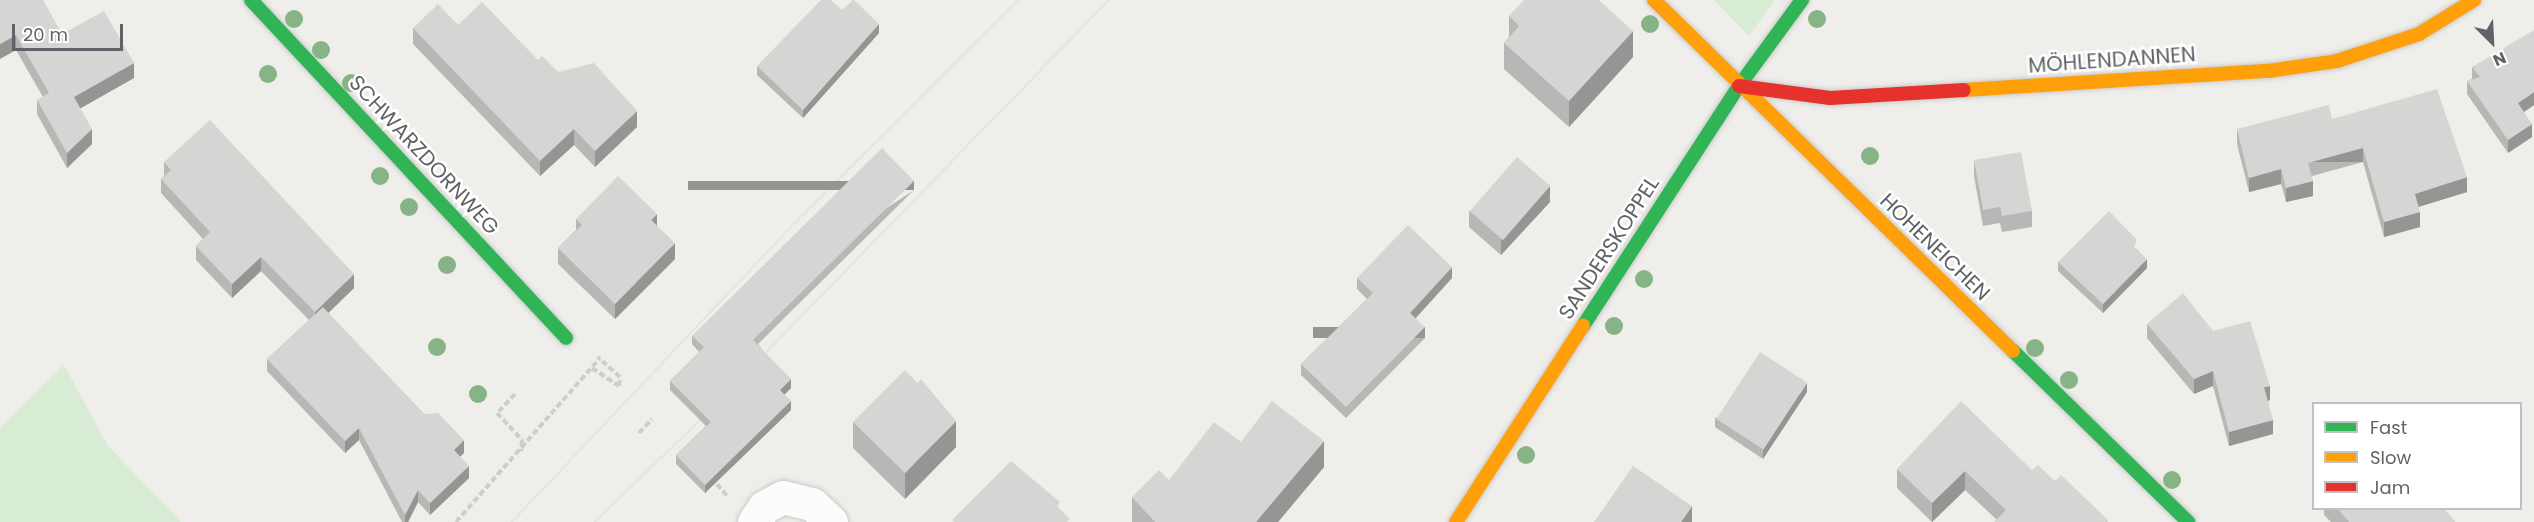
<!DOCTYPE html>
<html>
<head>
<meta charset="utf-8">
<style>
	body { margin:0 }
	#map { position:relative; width:2534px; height:522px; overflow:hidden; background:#efeeea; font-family:Poppins,sans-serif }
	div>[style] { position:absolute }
	.green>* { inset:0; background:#d7ebd5 }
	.path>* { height:4px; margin-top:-2px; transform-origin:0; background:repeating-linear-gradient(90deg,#cacfcc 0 6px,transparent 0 9px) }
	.roads { filter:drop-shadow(0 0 2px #cbcccc) drop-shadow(0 0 2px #cbcccc) }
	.street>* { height:33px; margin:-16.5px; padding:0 16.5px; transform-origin:16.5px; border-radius:16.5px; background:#fdfcfc }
	.fast>* { height:14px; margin:-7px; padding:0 7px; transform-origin:7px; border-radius:7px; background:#30b455 }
	.slow>* { height:14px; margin:-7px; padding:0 7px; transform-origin:7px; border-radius:7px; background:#ff9f0a }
	.jam>* { height:14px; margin:-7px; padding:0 7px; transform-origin:7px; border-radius:7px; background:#e5322d }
	.tram>* { height:1.5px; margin:-0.75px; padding:0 0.75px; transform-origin:0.75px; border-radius:0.75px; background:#e4e4e4 }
	.trees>* { width:18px; height:18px; margin:-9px; border-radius:50%; background:#86b486 }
	.wall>* { inset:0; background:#b7b7b5 }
	.shaded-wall>* { inset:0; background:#959594; transform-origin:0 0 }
	.building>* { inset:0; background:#d5d5d3; transform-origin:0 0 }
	span { translate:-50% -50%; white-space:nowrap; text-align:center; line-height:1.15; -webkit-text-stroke:5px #fff; paint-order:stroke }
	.street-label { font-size:21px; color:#5f6368 }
	.legend { position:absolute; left:2312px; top:402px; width:210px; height:108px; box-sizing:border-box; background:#fff; border:2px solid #bfc1c3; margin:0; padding:8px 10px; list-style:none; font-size:18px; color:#5f6368 }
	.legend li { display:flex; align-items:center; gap:12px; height:30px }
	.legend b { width:30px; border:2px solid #bfc1c3 }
	.north { position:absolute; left:2462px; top:12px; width:60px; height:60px; -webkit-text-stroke:4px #fff; paint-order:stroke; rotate:156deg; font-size:16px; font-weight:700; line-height:24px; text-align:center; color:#5f6368 }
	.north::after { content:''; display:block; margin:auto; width:21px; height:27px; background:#5f6368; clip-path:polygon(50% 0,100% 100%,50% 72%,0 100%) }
	.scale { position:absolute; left:12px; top:24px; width:111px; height:27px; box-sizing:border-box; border:3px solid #5f6368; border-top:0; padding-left:8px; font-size:18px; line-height:21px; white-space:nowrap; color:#5f6368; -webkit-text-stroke:4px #fff; paint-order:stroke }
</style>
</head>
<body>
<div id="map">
	<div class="green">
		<i style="clip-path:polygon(1714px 0,1775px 0,1749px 36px)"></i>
		<i style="clip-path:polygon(64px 365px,108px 446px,181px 522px,0 522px,0 428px)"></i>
	</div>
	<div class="path">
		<i style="left:592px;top:368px;width:32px;rotate:34deg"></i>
		<i style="left:619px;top:386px;width:9px;rotate:-84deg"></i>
		<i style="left:620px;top:377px;width:30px;rotate:-138deg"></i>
		<i style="left:515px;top:394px;width:26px;rotate:133deg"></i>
		<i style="left:497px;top:413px;width:37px;rotate:47deg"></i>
		<i style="left:522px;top:440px;width:11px;rotate:95deg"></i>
		<i style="left:639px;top:433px;width:19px;rotate:-47deg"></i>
		<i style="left:717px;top:484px;width:17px;rotate:50deg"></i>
		<i style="left:456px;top:522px;width:218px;rotate:-48.7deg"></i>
	</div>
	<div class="roads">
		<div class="street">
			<i style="left:754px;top:522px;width:18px;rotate:-56deg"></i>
			<i style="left:764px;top:507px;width:21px;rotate:-28deg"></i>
			<i style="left:783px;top:497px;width:30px;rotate:14deg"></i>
			<i style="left:812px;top:504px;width:26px;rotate:43deg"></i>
		</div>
		<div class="fast">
			<i style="left:251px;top:0;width:462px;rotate:47deg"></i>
			<i style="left:1583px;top:326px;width:286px;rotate:-57deg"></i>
			<i style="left:1739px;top:86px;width:107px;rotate:-53.8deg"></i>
			<i style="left:2013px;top:351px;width:245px;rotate:44.3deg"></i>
		</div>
		<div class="slow">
			<i style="left:1654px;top:0;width:502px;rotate:44.35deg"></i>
			<i style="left:1964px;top:90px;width:305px;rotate:-3.6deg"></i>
			<i style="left:2268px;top:71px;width:70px;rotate:-8.2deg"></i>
			<i style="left:2337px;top:61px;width:86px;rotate:-18.2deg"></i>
			<i style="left:2419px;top:34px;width:65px;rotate:-31.7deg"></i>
			<i style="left:1456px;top:522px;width:234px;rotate:-57.1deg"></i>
		</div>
		<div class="jam">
			<i style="left:1739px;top:86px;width:92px;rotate:7.5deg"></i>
			<i style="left:1830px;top:98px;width:134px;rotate:-3.4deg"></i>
		</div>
	</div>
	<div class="tram">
		<i style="left:755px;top:364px;width:508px;rotate:-45.8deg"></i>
		<i style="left:512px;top:522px;width:407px;rotate:-46.6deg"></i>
		<i style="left:792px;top:226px;width:320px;rotate:-45deg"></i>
		<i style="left:595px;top:522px;width:162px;rotate:-44.2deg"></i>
	</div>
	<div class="trees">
		<i style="left:294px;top:19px"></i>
		<i style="left:1817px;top:19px"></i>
		<i style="left:1650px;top:24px"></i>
		<i style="left:321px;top:50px"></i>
		<i style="left:268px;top:74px"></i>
		<i style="left:351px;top:83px"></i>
		<i style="left:1870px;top:156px"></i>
		<i style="left:380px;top:176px"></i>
		<i style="left:409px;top:207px"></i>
		<i style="left:447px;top:265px"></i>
		<i style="left:1644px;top:279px"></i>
		<i style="left:1614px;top:326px"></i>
		<i style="left:437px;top:347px"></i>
		<i style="left:2035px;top:348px"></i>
		<i style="left:2069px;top:380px"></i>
		<i style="left:478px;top:394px"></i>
		<i style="left:1526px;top:455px"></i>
		<i style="left:2172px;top:480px"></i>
	</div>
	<div class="wall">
		<i style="clip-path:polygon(0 0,62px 34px,134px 78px,80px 108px,92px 144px,67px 168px,37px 114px,37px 100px,43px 97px,16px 50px)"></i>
		<i style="clip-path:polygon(842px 10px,879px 33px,803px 118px,757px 75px,757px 66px)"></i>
		<i style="clip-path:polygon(1509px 16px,1633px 57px,1569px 127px,1504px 69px,1504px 43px,1509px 37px)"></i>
		<i style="clip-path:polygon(413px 28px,538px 60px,558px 72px,637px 127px,595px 167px,574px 145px,540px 176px,413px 44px)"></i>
		<i style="clip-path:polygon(2472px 67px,2534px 105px,2524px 112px,2532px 137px,2508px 153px,2467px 94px,2467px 81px,2472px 79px)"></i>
		<i style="clip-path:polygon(2332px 119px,2467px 192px,2418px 207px,2420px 227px,2384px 237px,2363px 162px,2312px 176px,2313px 196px,2286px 202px,2281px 184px,2249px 192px,2237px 144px,2237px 129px)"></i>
		<i style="clip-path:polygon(1974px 160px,2032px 211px,2032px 227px,2002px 232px,2000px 223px,1983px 226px,1974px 176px)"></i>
		<i style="clip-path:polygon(164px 162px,354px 288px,328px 313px,424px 414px,464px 453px,460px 457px,469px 478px,430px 515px,418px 502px,408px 522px,402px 522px,359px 440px,345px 453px,267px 371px,267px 359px,309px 320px,261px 271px,232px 298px,196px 260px,196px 246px,203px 239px,161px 193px,161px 179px,164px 176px)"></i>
		<i style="clip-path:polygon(914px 190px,758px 344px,791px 388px,784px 395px,791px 410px,705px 493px,676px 464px,676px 455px,706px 426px,670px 390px,670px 381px,699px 352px,692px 344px,692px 336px)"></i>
		<i style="clip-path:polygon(1550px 202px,1501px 255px,1469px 227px,1469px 211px)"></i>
		<i style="clip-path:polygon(576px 219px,657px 226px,675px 259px,615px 319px,558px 264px,558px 248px,576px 230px)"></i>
		<i style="clip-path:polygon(2137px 249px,2147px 268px,2103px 313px,2058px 271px,2058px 262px)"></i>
		<i style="clip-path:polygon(1357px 278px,1452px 278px,1416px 318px,1425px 338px,1346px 418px,1301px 375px,1301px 364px,1367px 299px,1357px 289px)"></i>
		<i style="clip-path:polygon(2147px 324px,2213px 331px,2270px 400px,2268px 401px,2273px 434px,2229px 446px,2213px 386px,2194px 394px,2147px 338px)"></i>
		<i style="clip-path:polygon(1807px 392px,1763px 459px,1715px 427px,1715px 418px)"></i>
		<i style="clip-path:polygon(853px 422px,956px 447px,905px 499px,853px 448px)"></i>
		<i style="clip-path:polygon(1241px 442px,1324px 467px,1278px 522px,1132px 522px,1132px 497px,1169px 480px)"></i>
		<i style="clip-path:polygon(1897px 469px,2032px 470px,2055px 481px,2108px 522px,1997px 520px,1965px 490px,1932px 522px,1897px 488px)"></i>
		<i style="clip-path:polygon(2324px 508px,2443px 508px,2455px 522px,2331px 522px,2324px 515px)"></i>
	</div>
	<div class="shaded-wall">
		<i style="clip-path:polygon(879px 24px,879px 33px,803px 118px,803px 110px)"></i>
		<i style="clip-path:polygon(1633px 31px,1633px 57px,1569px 127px,1569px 101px)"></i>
		<i style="clip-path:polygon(16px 35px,16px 50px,0 59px,0 44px)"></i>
		<i style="clip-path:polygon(134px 63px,134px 78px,74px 112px,74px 97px)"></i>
		<i style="clip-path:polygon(2534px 92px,2534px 105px,2518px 116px,2518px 103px)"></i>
		<i style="clip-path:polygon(637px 111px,637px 127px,595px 167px,595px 151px)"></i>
		<i style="clip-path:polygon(2532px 124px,2532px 137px,2508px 153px,2508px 140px)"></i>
		<i style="clip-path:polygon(92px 129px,92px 144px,67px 168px,67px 153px)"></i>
		<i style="clip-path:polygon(574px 129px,574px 145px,540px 176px,540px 161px)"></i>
		<i style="left:2363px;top:148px;width:14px;height:57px;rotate:90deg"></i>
		<i style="clip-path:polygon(2281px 169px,2281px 184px,2249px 192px,2249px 178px)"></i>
		<i style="clip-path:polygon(2467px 177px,2467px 192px,2415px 208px,2415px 194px)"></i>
		<i style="left:914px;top:181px;width:9px;height:226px;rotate:90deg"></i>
		<i style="clip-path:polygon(2313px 181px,2313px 196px,2286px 202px,2286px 188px)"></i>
		<i style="clip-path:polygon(1550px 186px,1550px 202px,1501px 255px,1501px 240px)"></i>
		<i style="clip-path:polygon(2420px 212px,2420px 227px,2384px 237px,2384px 222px)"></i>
		<i style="clip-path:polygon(657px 214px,657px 230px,651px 220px)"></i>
		<i style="clip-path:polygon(675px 243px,675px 259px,615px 319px,615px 304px)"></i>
		<i style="clip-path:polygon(261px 257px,261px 271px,232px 298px,232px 284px)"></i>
		<i style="clip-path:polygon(2147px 259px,2147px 268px,2103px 313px,2103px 304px)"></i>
		<i style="clip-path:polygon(1452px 267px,1452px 278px,1410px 324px,1410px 313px)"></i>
		<i style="clip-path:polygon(354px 274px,354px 288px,315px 326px,315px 312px)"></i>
		<i style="left:1425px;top:327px;width:11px;height:112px;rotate:90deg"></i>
		<i style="clip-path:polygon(2213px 371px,2213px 386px,2194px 394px,2194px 379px)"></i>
		<i style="clip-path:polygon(791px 379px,791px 388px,780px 399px,780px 390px)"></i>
		<i style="clip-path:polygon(1807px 383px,1807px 392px,1763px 459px,1763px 450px)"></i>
		<i style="clip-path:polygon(2270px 386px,2270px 400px,2264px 402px,2264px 387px)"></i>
		<i style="clip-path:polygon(791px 401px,791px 410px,705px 493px,705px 485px)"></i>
		<i style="clip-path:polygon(2273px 420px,2273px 434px,2229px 446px,2229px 432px)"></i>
		<i style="clip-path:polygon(956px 421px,956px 447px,905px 499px,905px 473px)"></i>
		<i style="clip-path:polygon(359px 428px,359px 440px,345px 453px,345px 441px)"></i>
		<i style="clip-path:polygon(464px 440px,464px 453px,454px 462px,454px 450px)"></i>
		<i style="clip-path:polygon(1324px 441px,1324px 467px,1278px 522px,1256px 522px)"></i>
		<i style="clip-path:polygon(469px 466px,469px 478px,430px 515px,430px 503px)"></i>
		<i style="clip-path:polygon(1965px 471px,1965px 490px,1932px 522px,1932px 503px)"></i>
		<i style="clip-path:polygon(418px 490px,418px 502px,408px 522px,405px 522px,405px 515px)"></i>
		<i style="clip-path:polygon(1692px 506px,1692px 522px,1681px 522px)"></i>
	</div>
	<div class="building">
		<i style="clip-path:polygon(0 0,43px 0,62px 34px,104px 11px,134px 63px,74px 97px,92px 129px,67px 153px,37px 100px,49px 93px,16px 35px,0 44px)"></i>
		<i style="clip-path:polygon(821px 0,831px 0,842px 10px,853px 0,854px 0,879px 24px,803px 110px,757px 66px)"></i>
		<i style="clip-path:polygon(1524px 0,1599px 0,1633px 31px,1569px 101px,1504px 43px,1519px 26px,1509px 16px)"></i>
		<i style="clip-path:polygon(482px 2px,538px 60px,542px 56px,558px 72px,594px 63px,637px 111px,595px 151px,574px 129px,540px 161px,413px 28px,438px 4px,458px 25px)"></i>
		<i style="clip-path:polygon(2534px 30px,2534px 92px,2518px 103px,2532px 124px,2508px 140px,2467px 81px,2480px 77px,2472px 67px)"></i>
		<i style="clip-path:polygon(2437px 89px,2467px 177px,2415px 194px,2420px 212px,2384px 222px,2363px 148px,2308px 163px,2313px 181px,2286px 188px,2281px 169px,2249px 178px,2237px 129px,2329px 105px,2332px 119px)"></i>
		<i style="clip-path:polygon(210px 120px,354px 274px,315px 312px,261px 257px,232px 284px,196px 246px,210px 232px,161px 179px,171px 170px,164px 162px)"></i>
		<i style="clip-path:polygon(882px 148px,914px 181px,753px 340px,791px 379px,780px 390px,791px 401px,705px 485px,676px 455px,711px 422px,670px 381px,704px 347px,692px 336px)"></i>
		<i style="clip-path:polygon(2021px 152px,2032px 211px,2002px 216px,2000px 207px,1983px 210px,1974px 160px)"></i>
		<i style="left:1517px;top:157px;width:44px;height:72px;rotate:41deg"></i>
		<i style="clip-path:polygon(618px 176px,657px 214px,651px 220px,675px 243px,615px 304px,558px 248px,582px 225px,576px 219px)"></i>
		<i style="clip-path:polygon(2109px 211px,2137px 240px,2134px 247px,2147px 259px,2103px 304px,2058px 262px)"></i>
		<i style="clip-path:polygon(1408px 225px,1452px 267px,1410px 313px,1425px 327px,1346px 407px,1301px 364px,1373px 293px,1357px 278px)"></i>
		<i style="clip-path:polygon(2183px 293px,2213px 331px,2250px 321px,2270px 386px,2264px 387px,2273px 420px,2229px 432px,2213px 371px,2194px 379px,2147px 324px)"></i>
		<i style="clip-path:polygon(323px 307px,424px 414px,438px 413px,464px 440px,454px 450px,469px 466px,430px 503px,418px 490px,405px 515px,359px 428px,345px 441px,267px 359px)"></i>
		<i style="left:1760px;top:352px;width:56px;height:80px;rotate:33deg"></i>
		<i style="clip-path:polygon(905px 370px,918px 383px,921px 379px,956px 421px,905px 473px,853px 422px)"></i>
		<i style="clip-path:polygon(1272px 401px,1324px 441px,1256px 522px,1155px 522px,1132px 497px,1159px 470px,1169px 480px,1214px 422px,1241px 442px)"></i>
		<i style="clip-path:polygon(1961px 401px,2032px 470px,2038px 465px,2055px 481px,2061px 475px,2108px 520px,2106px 522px,1994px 522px,2006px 510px,1965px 471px,1932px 503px,1897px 469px)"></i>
		<i style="clip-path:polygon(1011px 461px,1060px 502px,1057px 506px,1070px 519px,1067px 522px,955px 522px,952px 520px)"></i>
		<i style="clip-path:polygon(1633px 466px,1692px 506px,1681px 522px,1594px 522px)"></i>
		<i style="clip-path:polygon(2337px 508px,2443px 508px,2455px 522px,2349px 522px)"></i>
	</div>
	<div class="street-label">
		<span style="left:2112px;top:60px;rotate:-4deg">MÖHLENDANNEN</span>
		<span style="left:424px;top:155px;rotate:47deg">SCHWARZDORNWEG</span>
		<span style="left:1935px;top:247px;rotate:44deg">HOHENEICHEN</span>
		<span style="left:1609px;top:248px;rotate:-57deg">SANDERSKOPPEL</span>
	</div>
	<ul class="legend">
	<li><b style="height:8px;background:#30b455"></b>Fast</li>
	<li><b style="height:8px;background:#ff9f0a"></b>Slow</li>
	<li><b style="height:8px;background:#e5322d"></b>Jam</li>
	</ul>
	<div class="north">N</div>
	<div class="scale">20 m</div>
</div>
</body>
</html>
